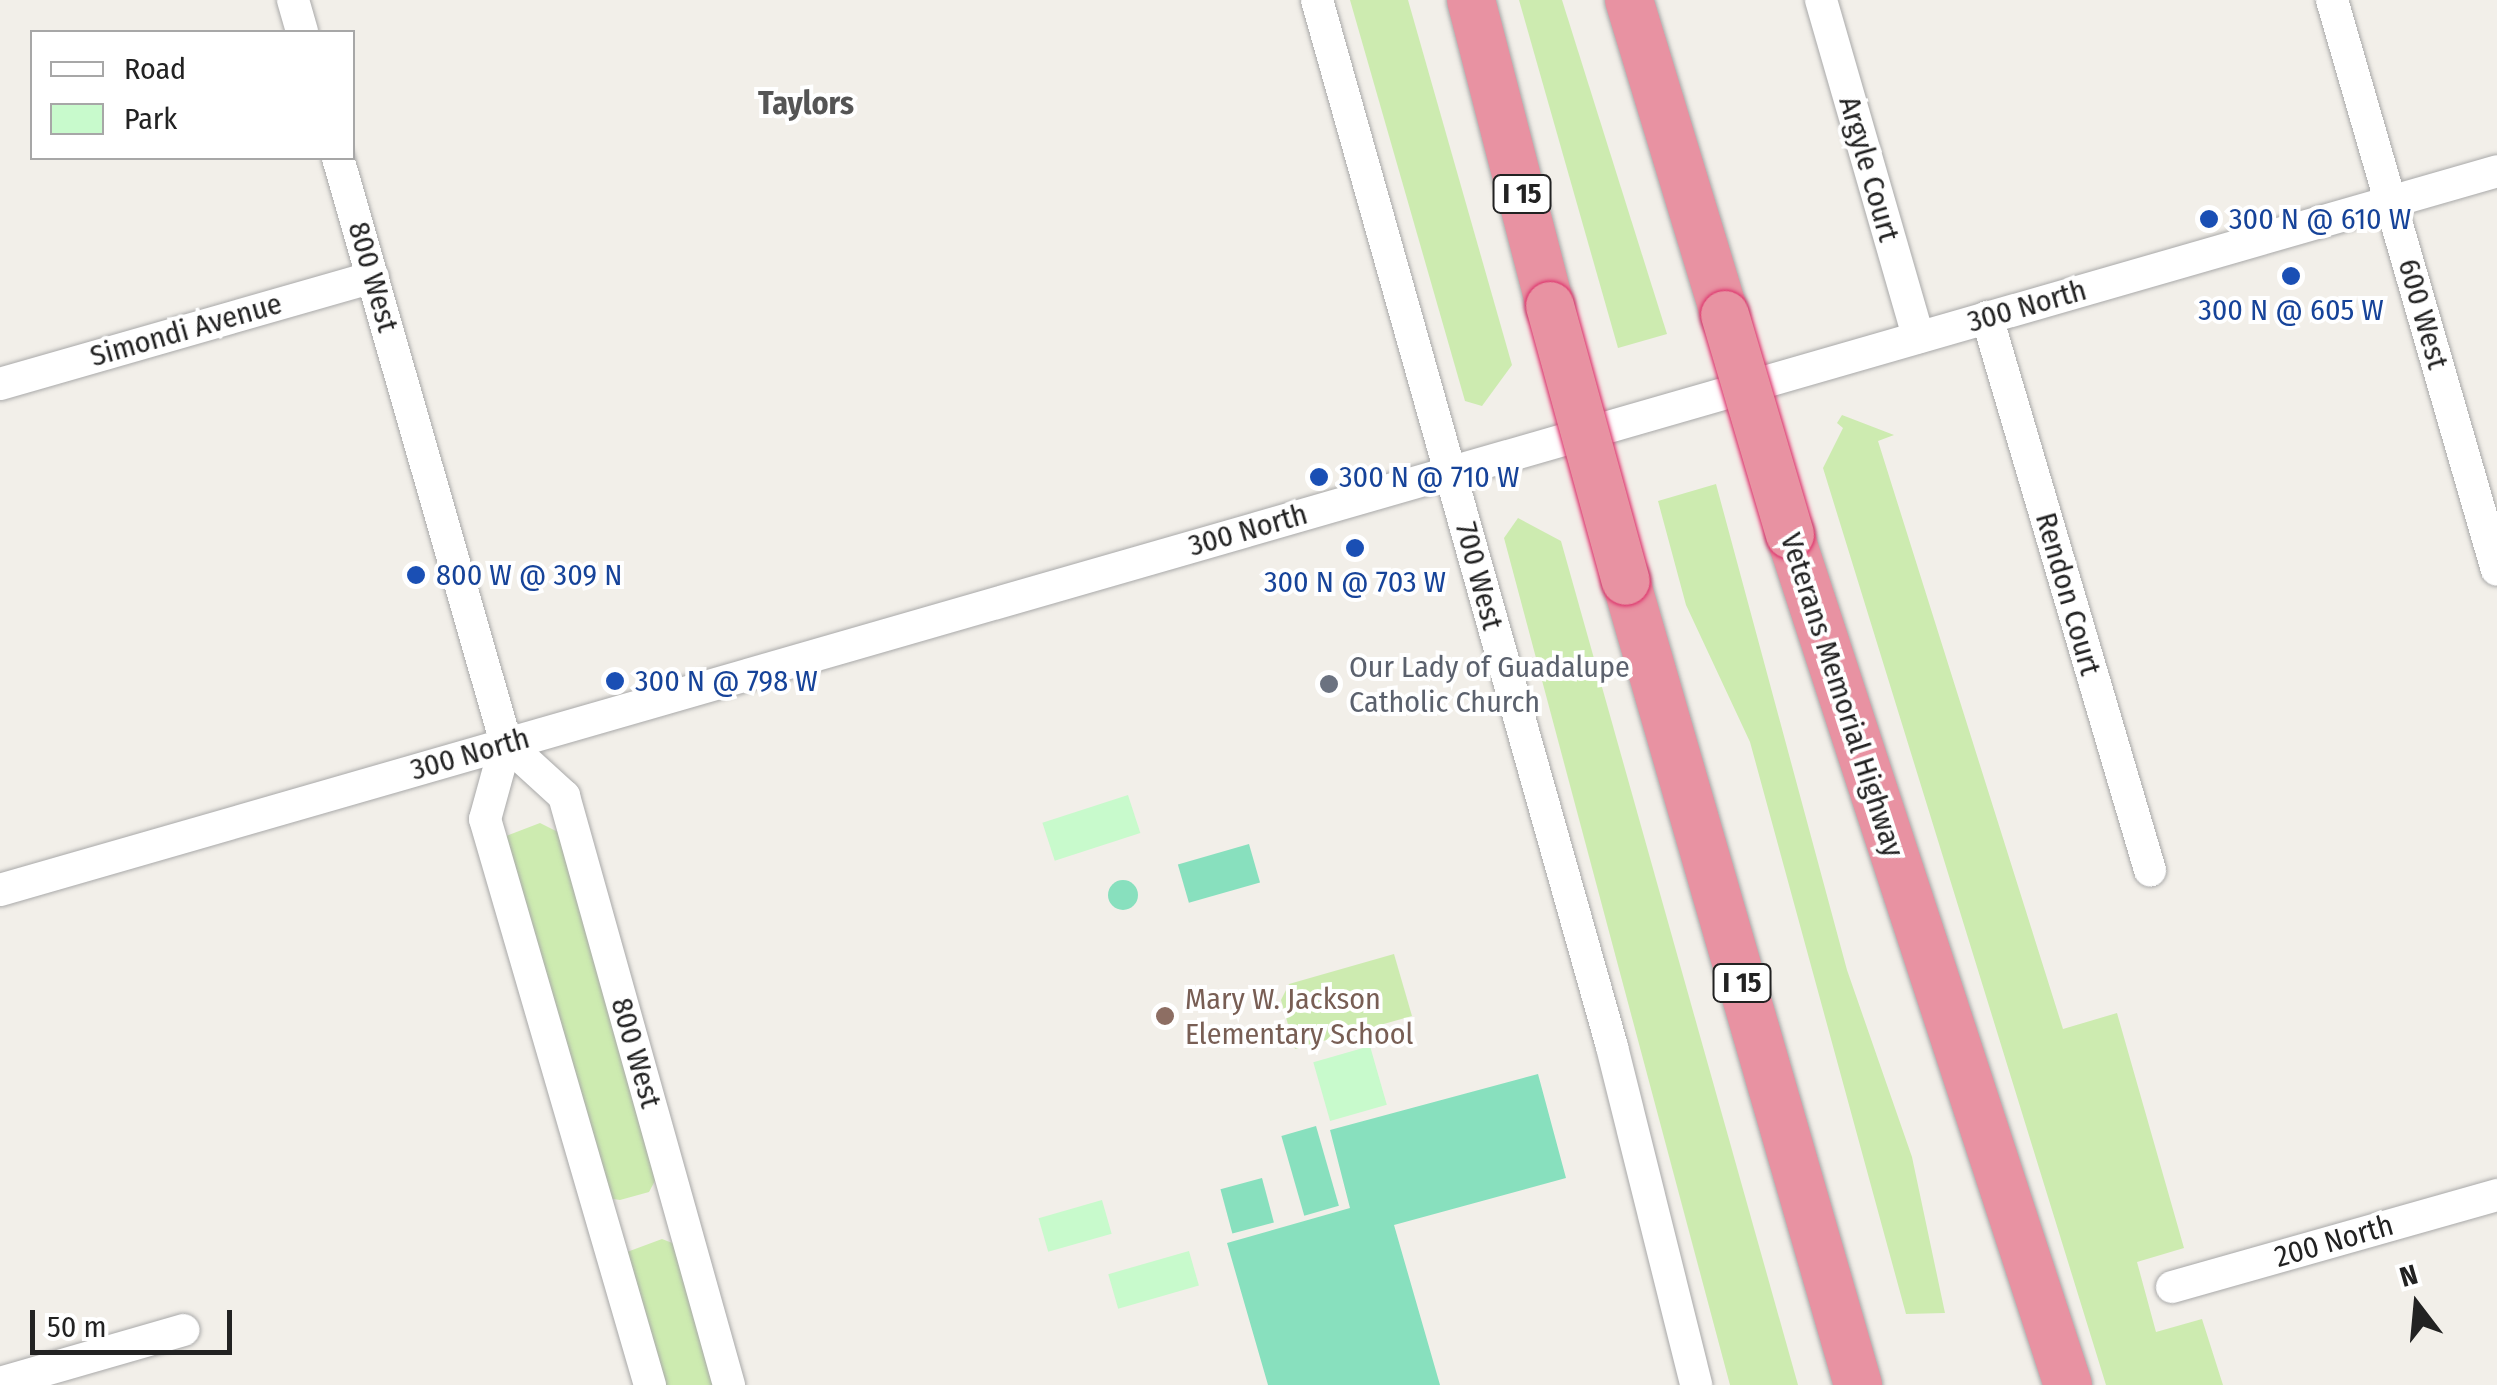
<!DOCTYPE html>
<html>
<head>
<meta charset="utf-8">
<style>
	body { margin:0 }
	#map { position:relative; width:2497px; height:1385px; overflow:hidden; background:#f2efe9; font-family:"Fira Sans Condensed",sans-serif }
	div>[style] { position:absolute }
	.grass>* { inset:0; background:#cdebb0 }
	.park>* { inset:0; background:#c8facc; transform-origin:0 0 }
	.pitch>* { inset:0; background:#88e0be; transform-origin:0 0 }
	.round { border-radius:50% }
	.roads { filter:drop-shadow(0 0 2px #a9a9a9) drop-shadow(0 0 2px #a9a9a9) }
	.minor>* { height:32px; margin:-16px; padding:0 16px; transform-origin:16px; border-radius:16px; background:#fff }
	.highway>* { height:48px; margin:-24px; padding:0 24px; transform-origin:24px; border-radius:24px; background:#e892a2 }
	.bridges { filter:drop-shadow(0 0 2px #dc2a67) drop-shadow(0 0 2px #dc2a67) }
	.highway-bridge>* { height:48px; margin:-24px; padding:0 24px; transform-origin:24px; border-radius:24px; background:#e892a2 }
	.dots>* { width:28px; height:28px; translate:-50% -50%; box-sizing:border-box; border:5px solid #fff; border-radius:50% }
	span { translate:-50% -50%; white-space:nowrap; text-align:center; line-height:1.15; -webkit-text-stroke:8px #fff; paint-order:stroke }
	.shield-label span { padding:2px 8px; background:#fff; border:2px solid; border-radius:8px; -webkit-text-stroke-width:0 }
	.shield-label { font-size:28px; color:#222; font-weight:700 }
	.street-label { font-size:30px; color:#222 }
	.transit-label { font-size:30px; color:#164399 }
	.left { translate:0 -50%; text-align:left }
	.worship-label { font-size:30px; color:#5b616d }
	.education-label { font-size:30px; color:#785e54 }
	.neighbourhood-label { font-size:32px; color:#555; font-weight:700 }
	.legend { position:absolute; left:30px; top:30px; width:325px; height:130px; box-sizing:border-box; background:#fff; border:2px solid #a7a7a7; margin:0; padding:12px 18px; list-style:none; font-size:30px; color:#222 }
	.legend li { display:flex; align-items:center; gap:20px; height:50px }
	.legend b { width:50px; border:2px solid #a7a7a7 }
	.north { position:absolute; left:2367px; top:1255px; width:100px; height:100px; -webkit-text-stroke:8px #fff; paint-order:stroke; rotate:344deg; font-size:28px; font-weight:700; line-height:40px; text-align:center; color:#222 }
	.north::after { content:''; display:block; margin:auto; width:35px; height:45px; background:#222; clip-path:polygon(50% 0,100% 100%,50% 72%,0 100%) }
	.scale { position:absolute; left:30px; top:1310px; width:202px; height:45px; box-sizing:border-box; border:5px solid #222; border-top:0; padding-left:12px; font-size:30px; line-height:35px; white-space:nowrap; color:#222; -webkit-text-stroke:8px #fff; paint-order:stroke }
</style>
</head>
<body>
<div id="map">
	<div class="grass">
		<i style="clip-path:polygon(1350px 0,1408px 0,1512px 365px,1482px 406px,1465px 401px)"></i>
		<i style="clip-path:polygon(1519px 0,1562px 0,1667px 334px,1618px 348px)"></i>
		<i style="clip-path:polygon(1842px 415px,1894px 435px,1878px 441px,2063px 1029px,2117px 1013px,2184px 1248px,2137px 1262px,2156px 1332px,2202px 1319px,2223px 1385px,2106px 1385px,1823px 468px,1843px 428px,1837px 423px)"></i>
		<i style="clip-path:polygon(1716px 484px,1847px 970px,1912px 1157px,1945px 1313px,1906px 1314px,1750px 742px,1686px 605px,1658px 501px)"></i>
		<i style="clip-path:polygon(1518px 518px,1561px 541px,1798px 1385px,1730px 1385px,1504px 538px)"></i>
		<i style="clip-path:polygon(540px 823px,558px 832px,656px 1179px,649px 1192px,620px 1200px,606px 1198px,506px 836px)"></i>
		<i style="clip-path:polygon(1394px 954px,1412px 1016px,1295px 1049px,1281px 1000px,1289px 984px)"></i>
		<i style="clip-path:polygon(662px 1239px,675px 1244px,718px 1385px,657px 1385px,627px 1252px)"></i>
	</div>
	<div class="park">
		<i style="left:1128px;top:795px;width:40px;height:90px;rotate:72deg"></i>
		<i style="left:1370px;top:1046px;width:61px;height:59px;rotate:74deg"></i>
		<i style="left:1102px;top:1200px;width:35px;height:66px;rotate:74deg"></i>
		<i style="left:1189px;top:1251px;width:36px;height:84px;rotate:74deg"></i>
	</div>
	<div class="pitch">
		<i style="left:1249px;top:844px;width:40px;height:74px;rotate:74deg"></i>
		<i class="round" style="left:1108px;top:880px;width:30px;height:30px"></i>
		<i style="clip-path:polygon(1538px 1074px,1566px 1178px,1394px 1225px,1440px 1385px,1268px 1385px,1227px 1243px,1350px 1208px,1330px 1130px)"></i>
		<i style="left:1316px;top:1126px;width:83px;height:36px;rotate:74deg"></i>
		<i style="left:1262px;top:1178px;width:46px;height:43px;rotate:75deg"></i>
	</div>
	<div class="roads">
		<div class="minor">
			<i style="left:293px;top:0;width:33px;rotate:74deg"></i>
			<i style="left:1317px;top:0;width:1088px;rotate:74.26deg"></i>
			<i style="left:1612px;top:1047px;width:348px;rotate:76deg"></i>
			<i style="left:1821px;top:0;width:351px;rotate:73.9deg"></i>
			<i style="left:2332px;top:0;width:593px;rotate:73.86deg"></i>
			<i style="left:338px;top:158px;width:609px;rotate:73.98deg"></i>
			<i style="left:506px;top:743px;width:79px;rotate:42.4deg"></i>
			<i style="left:564px;top:796px;width:612px;rotate:74.35deg"></i>
			<i style="left:1987px;top:317px;width:577px;rotate:73.58deg"></i>
			<i style="left:0;top:384px;width:388px;rotate:-16deg"></i>
			<i style="left:506px;top:743px;width:79px;rotate:105.4deg"></i>
			<i style="left:485px;top:819px;width:590px;rotate:73.75deg"></i>
			<i style="left:0;top:890px;width:2598px;rotate:-16.06deg"></i>
			<i style="left:2172px;top:1287px;width:338px;rotate:-15.8deg"></i>
			<i style="left:0;top:1383px;width:191px;rotate:-16.1deg"></i>
		</div>
		<div class="highway">
			<i style="left:1471px;top:0;width:316px;rotate:75.5deg"></i>
			<i style="left:1629px;top:0;width:329px;rotate:73.1deg"></i>
			<i style="left:1790px;top:535px;width:894px;rotate:71.89deg"></i>
			<i style="left:1626px;top:581px;width:837px;rotate:73.9deg"></i>
		</div>
	</div>
	<div class="bridges">
		<div class="highway-bridge">
			<i style="left:1550px;top:306px;width:285px;rotate:74.6deg"></i>
			<i style="left:1725px;top:315px;width:229px;rotate:73.5deg"></i>
		</div>
	</div>
	<div class="dots">
		<i style="left:2209px;top:219px;background:#1a4fb4"></i>
		<i style="left:2291px;top:276px;background:#1a4fb4"></i>
		<i style="left:1319px;top:477px;background:#1a4fb4"></i>
		<i style="left:1355px;top:548px;background:#1a4fb4"></i>
		<i style="left:416px;top:575px;background:#1a4fb4"></i>
		<i style="left:615px;top:681px;background:#1a4fb4"></i>
		<i style="left:1329px;top:684px;background:#6b7280"></i>
		<i style="left:1165px;top:1016px;background:#8d6e63"></i>
	</div>
	<div class="shield-label">
		<span style="left:1522px;top:194px">I 15</span>
		<span style="left:1742px;top:983px">I 15</span>
	</div>
	<div class="street-label">
		<span style="left:1869px;top:169px;rotate:74deg">Argyle Court</span>
		<span style="left:373px;top:277px;rotate:74deg">800 West</span>
		<span style="left:2027px;top:306px;rotate:-16deg">300 North</span>
		<span style="left:2423px;top:314px;rotate:74deg">600 West</span>
		<span style="left:186px;top:330px;rotate:-16deg">Simondi Avenue</span>
		<span style="left:1248px;top:530px;rotate:-16deg">300 North</span>
		<span style="left:1479px;top:576px;rotate:75deg">700 West</span>
		<span style="left:2068px;top:594px;rotate:74deg">Rendon Court</span>
		<span style="left:1842px;top:695px;rotate:72deg">Veterans Memorial Highway</span>
		<span style="left:470px;top:754px;rotate:-16deg">300 North</span>
		<span style="left:636px;top:1053px;rotate:74deg">800 West</span>
		<span style="left:2334px;top:1241px;rotate:-16deg">200 North</span>
	</div>
	<div class="transit-label">
		<span class="left" style="left:2229px;top:219px">300 N @ 610 W</span>
		<span style="left:2291px;top:310px">300 N @ 605 W</span>
		<span class="left" style="left:1339px;top:477px">300 N @ 710 W</span>
		<span class="left" style="left:436px;top:575px">800 W @ 309 N</span>
		<span style="left:1355px;top:582px">300 N @ 703 W</span>
		<span class="left" style="left:635px;top:681px">300 N @ 798 W</span>
	</div>
	<div class="worship-label">
		<span class="left" style="left:1349px;top:684px">Our Lady of Guadalupe<br>Catholic Church</span>
	</div>
	<div class="education-label">
		<span class="left" style="left:1185px;top:1016px">Mary W. Jackson<br>Elementary School</span>
	</div>
	<div class="neighbourhood-label">
		<span style="left:806px;top:103px">Taylors</span>
	</div>
	<ul class="legend">
	<li><b style="height:12px;background:#fff"></b>Road</li>
	<li><b style="height:28px;background:#c8facc"></b>Park</li>
	</ul>
	<div class="north">N</div>
	<div class="scale">50 m</div>
</div>
</body>
</html>
